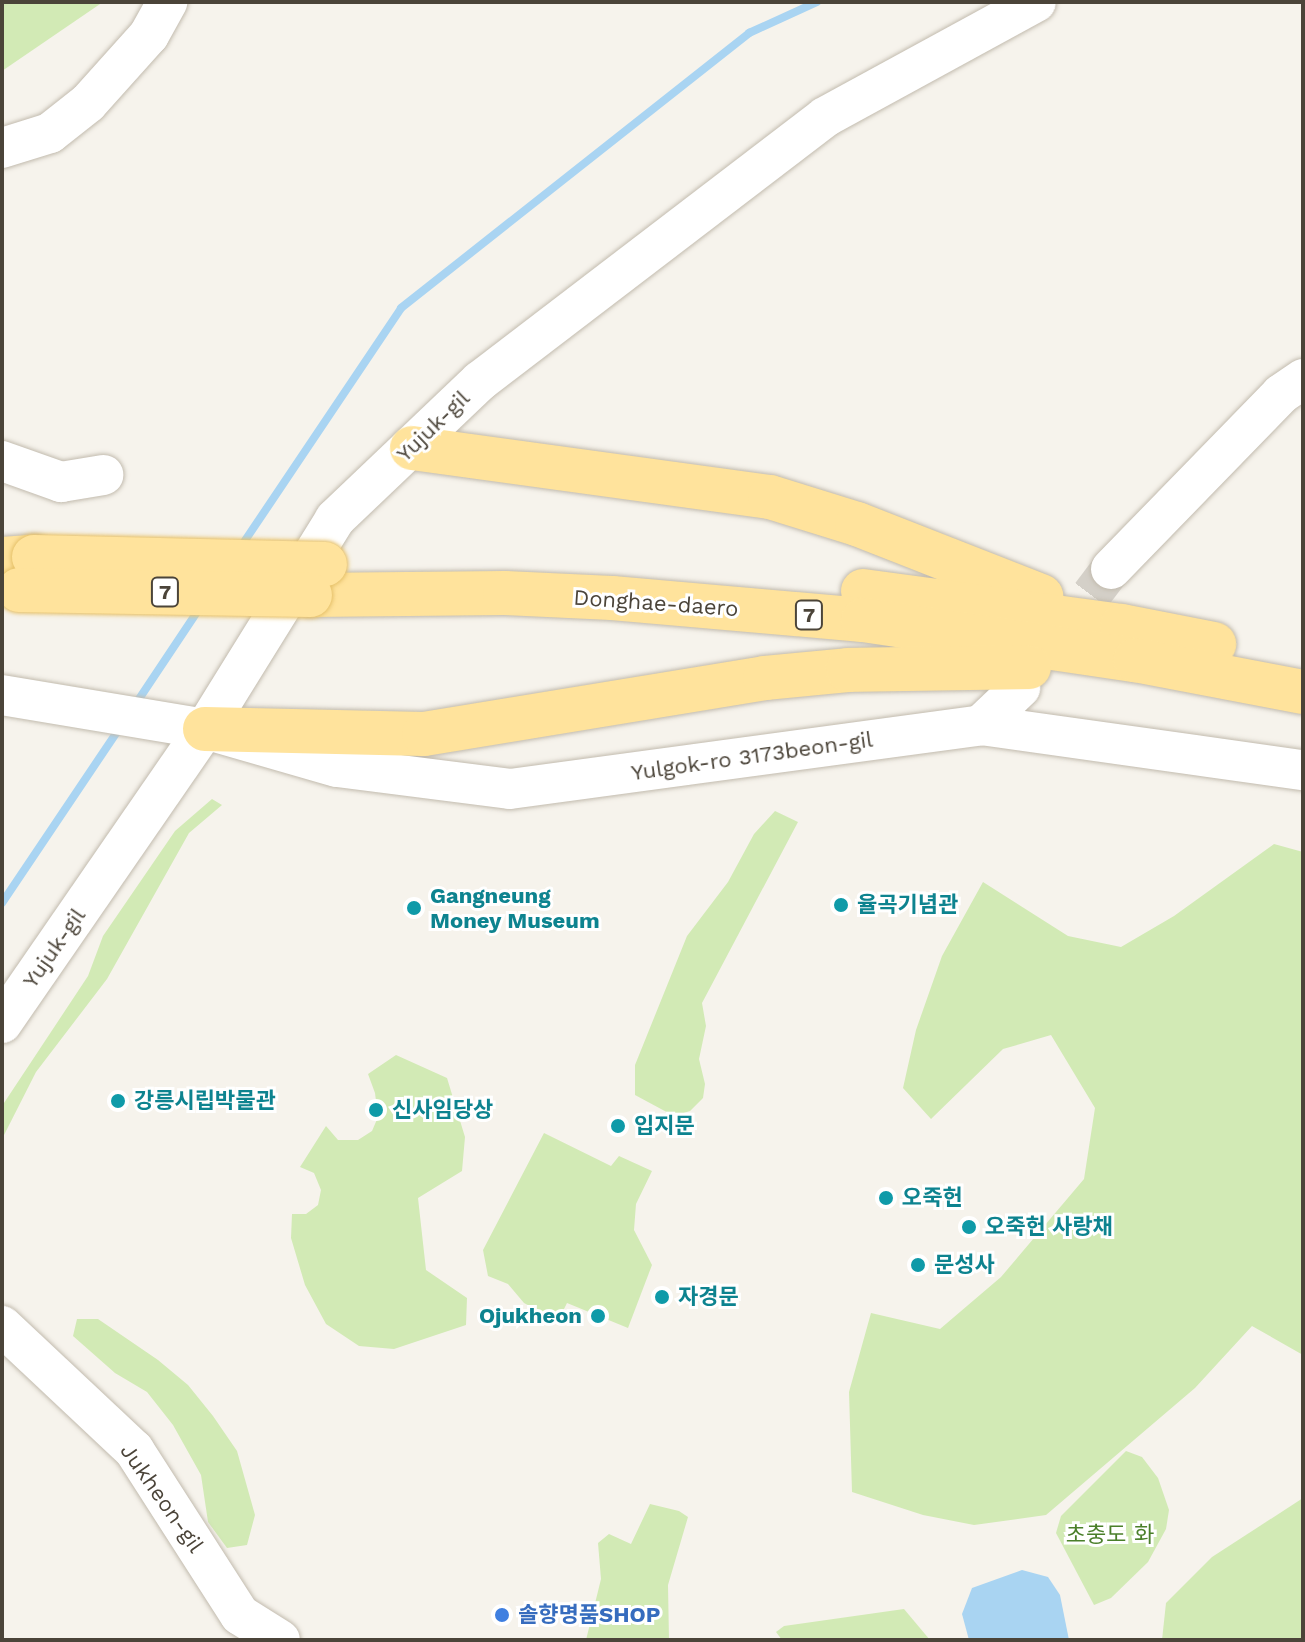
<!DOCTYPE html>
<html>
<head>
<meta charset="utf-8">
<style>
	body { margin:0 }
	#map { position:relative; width:1305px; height:1642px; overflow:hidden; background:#f6f3ec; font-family:"Work Sans","Noto Sans KR",sans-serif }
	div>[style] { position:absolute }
	.green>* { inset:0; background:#d2eab5 }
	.water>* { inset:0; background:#a9d4f2 }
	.stream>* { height:8px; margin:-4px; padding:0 4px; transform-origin:4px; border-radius:4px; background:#a9d4f2 }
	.minor-tunnel>* { height:40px; margin-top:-20px; transform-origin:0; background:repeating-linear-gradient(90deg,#d4d0c8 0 40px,transparent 0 60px) }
	.roads { filter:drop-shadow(0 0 2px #c2bbae) drop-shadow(0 0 2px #c2bbae) }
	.minor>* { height:40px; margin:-20px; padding:0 20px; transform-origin:20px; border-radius:20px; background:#fff }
	.major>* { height:44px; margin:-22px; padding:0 22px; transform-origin:22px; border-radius:22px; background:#ffe39c }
	.bridges { filter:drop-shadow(0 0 2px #e6c16a) drop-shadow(0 0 2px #e6c16a) }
	.major-bridge>* { height:44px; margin:-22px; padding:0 22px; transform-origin:22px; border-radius:22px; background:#ffe39c }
	.dots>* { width:22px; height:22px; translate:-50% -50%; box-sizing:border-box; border:4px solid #fff; border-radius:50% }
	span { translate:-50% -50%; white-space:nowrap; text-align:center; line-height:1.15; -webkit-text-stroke:6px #fff; paint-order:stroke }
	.shield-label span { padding:2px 6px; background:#fff; border:2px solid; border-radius:6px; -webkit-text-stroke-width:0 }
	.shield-label { font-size:20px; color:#4b4439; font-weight:700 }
	.street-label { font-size:22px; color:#4b4439 }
	.culture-label { font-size:22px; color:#0d838f; font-weight:700 }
	.left { translate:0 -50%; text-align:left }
	.right { translate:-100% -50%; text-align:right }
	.park-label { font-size:22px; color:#4a7f2a }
	.shop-label { font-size:22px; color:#366cbe; font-weight:700 }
	.frame { position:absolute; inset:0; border:4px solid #4b4439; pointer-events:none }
</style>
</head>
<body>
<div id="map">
	<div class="green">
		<i style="clip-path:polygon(2px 2px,103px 2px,2px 71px)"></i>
		<i style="clip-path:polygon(212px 799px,222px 805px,189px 833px,107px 979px,36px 1072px,2px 1139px,2px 1106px,88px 976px,103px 936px,175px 831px)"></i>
		<i style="clip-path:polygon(775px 811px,798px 822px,702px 1003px,706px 1026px,699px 1059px,705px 1084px,703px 1098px,690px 1111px,674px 1116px,635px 1095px,635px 1065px,687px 936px,728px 882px,754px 834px)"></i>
		<i style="clip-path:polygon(1274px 844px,1303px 852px,1303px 1355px,1252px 1326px,1195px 1388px,1046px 1515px,974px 1525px,923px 1515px,852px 1492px,849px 1392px,871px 1313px,940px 1329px,1001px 1277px,1084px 1179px,1095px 1108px,1051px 1035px,1003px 1049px,931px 1119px,903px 1088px,916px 1030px,942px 956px,983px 882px,1068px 936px,1121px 947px,1174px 916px)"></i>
		<i style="clip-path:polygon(396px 1055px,447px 1078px,465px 1137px,462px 1171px,418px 1198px,426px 1270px,467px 1298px,466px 1325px,394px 1349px,359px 1346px,326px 1324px,305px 1285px,291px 1238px,292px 1214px,306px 1214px,318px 1205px,321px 1190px,314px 1173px,300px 1167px,326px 1126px,338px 1140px,358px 1140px,372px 1131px,378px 1117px,375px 1093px,368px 1074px)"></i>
		<i style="clip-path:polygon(544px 1133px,611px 1166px,619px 1156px,652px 1171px,636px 1204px,634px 1230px,652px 1265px,628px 1328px,567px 1303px,562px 1313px,550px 1317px,524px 1303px,508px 1284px,488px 1276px,483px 1250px)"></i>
		<i style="clip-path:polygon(77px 1319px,98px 1319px,158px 1360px,188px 1385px,213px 1416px,237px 1451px,255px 1515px,247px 1545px,227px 1548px,208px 1522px,201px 1475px,173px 1425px,147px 1392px,115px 1373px,73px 1336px)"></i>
		<i style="clip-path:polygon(1126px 1451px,1142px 1457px,1158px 1478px,1169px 1510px,1166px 1529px,1148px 1562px,1111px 1598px,1094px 1605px,1056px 1533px,1061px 1516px)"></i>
		<i style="clip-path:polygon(1303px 1498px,1303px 1640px,1162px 1640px,1166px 1603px,1212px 1557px)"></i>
		<i style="clip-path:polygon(650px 1504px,679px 1511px,688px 1517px,668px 1585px,669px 1640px,586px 1640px,601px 1579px,598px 1543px,609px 1534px,631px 1544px)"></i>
		<i style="clip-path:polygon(904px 1609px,930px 1640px,782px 1640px,776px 1632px,784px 1626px)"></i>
	</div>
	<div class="water">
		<i style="clip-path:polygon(1022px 1570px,1048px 1577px,1060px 1595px,1069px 1640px,969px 1640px,962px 1614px,972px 1588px)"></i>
	</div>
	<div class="stream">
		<i style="left:240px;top:548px;width:289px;rotate:-56.1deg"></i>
		<i style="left:401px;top:308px;width:444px;rotate:-38.3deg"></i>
		<i style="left:749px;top:33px;width:75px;rotate:-24.5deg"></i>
		<i style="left:135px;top:705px;width:119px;rotate:-56.3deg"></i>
		<i style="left:2px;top:903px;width:213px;rotate:-56.1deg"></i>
	</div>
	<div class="minor-tunnel">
		<i style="left:1055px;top:643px;width:93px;rotate:-52.9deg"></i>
	</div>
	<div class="roads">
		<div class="minor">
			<i style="left:2px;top:148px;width:50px;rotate:-17.4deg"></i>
			<i style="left:50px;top:133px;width:48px;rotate:-38.3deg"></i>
			<i style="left:88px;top:103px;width:91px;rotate:-48.1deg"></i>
			<i style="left:149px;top:35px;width:38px;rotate:-61deg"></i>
			<i style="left:2px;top:461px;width:63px;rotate:19.6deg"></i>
			<i style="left:61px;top:482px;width:43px;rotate:-9.5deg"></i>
			<i style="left:1111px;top:569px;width:244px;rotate:-45.8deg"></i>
			<i style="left:1281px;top:394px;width:27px;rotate:-34deg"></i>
			<i style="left:2px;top:695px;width:206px;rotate:9.5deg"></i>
			<i style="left:205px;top:729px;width:137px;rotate:16.1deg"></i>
			<i style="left:337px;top:767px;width:174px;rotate:7.2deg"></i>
			<i style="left:510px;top:789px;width:475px;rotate:-7.7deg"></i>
			<i style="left:981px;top:725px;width:325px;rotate:8deg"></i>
			<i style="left:981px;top:725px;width:54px;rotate:-43.5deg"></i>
			<i style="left:2px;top:1023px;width:357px;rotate:-55.4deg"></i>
			<i style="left:205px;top:729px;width:247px;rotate:-58.2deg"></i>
			<i style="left:335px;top:519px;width:200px;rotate:-43.6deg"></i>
			<i style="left:480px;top:381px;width:434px;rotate:-37.4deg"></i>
			<i style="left:825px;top:117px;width:240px;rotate:-28.6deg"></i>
			<i style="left:2px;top:1326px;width:181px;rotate:43.2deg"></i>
			<i style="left:134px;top:1450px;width:196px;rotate:57.3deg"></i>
			<i style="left:240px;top:1615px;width:47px;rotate:32deg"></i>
		</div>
		<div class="major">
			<i style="left:412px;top:448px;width:361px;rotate:7.8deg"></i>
			<i style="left:770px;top:497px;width:91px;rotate:17.2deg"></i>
			<i style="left:857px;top:524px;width:198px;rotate:21.4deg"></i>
			<i style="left:2px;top:559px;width:32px;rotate:-4deg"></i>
			<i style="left:863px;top:591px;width:261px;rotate:7.7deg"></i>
			<i style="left:1122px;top:626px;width:94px;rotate:11.1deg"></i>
			<i style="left:310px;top:595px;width:195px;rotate:-0.6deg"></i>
			<i style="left:505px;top:593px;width:107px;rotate:2.7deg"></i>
			<i style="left:612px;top:598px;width:252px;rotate:5deg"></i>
			<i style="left:863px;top:620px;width:275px;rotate:8.4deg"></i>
			<i style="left:1135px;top:660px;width:171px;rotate:10.8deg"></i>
			<i style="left:205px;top:729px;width:219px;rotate:1.3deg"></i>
			<i style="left:424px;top:734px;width:346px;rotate:-9.3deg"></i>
			<i style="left:765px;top:678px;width:83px;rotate:-5.5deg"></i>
			<i style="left:848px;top:670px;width:181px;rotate:-0.9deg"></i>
		</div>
	</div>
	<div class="bridges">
		<div class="major-bridge">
			<i style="left:34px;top:557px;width:291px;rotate:1.4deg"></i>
			<i style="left:19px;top:590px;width:291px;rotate:1deg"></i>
		</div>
	</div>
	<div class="dots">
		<i style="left:841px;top:905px;background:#0f9aa8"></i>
		<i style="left:414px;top:908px;background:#0f9aa8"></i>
		<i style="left:118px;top:1101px;background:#0f9aa8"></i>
		<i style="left:376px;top:1110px;background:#0f9aa8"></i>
		<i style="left:618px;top:1126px;background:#0f9aa8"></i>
		<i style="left:886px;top:1198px;background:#0f9aa8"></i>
		<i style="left:969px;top:1227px;background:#0f9aa8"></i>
		<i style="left:918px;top:1265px;background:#0f9aa8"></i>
		<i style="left:662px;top:1297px;background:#0f9aa8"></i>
		<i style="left:598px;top:1316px;background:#0f9aa8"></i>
		<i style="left:502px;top:1615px;background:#3f7fe0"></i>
	</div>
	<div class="shield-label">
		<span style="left:165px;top:592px">7</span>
		<span style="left:809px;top:615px">7</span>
	</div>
	<div class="street-label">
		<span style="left:433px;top:426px;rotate:-44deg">Yujuk-gil</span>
		<span style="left:656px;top:603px;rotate:4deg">Donghae-daero</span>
		<span style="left:752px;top:756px;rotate:-8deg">Yulgok-ro 3173beon-gil</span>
		<span style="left:54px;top:948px;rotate:-55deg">Yujuk-gil</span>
		<span style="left:162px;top:1498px;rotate:55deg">Jukheon-gil</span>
	</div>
	<div class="culture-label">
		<span class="left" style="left:430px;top:908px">Gangneung<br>Money Museum</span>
		<span class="left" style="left:857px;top:905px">율곡기념관</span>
		<span class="left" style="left:134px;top:1101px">강릉시립박물관</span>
		<span class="left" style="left:392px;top:1110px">신사임당상</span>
		<span class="left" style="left:634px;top:1126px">입지문</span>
		<span class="left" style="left:902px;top:1198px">오죽헌</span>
		<span class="left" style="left:985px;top:1227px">오죽헌 사랑채</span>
		<span class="left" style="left:934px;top:1265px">문성사</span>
		<span class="left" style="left:678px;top:1297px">자경문</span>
		<span class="right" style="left:582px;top:1316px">Ojukheon</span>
	</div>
	<div class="park-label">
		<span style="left:1110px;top:1535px">초충도 화</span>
	</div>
	<div class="shop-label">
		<span class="left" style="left:518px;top:1615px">솔향명품SHOP</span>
	</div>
	<div class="frame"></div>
</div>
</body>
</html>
